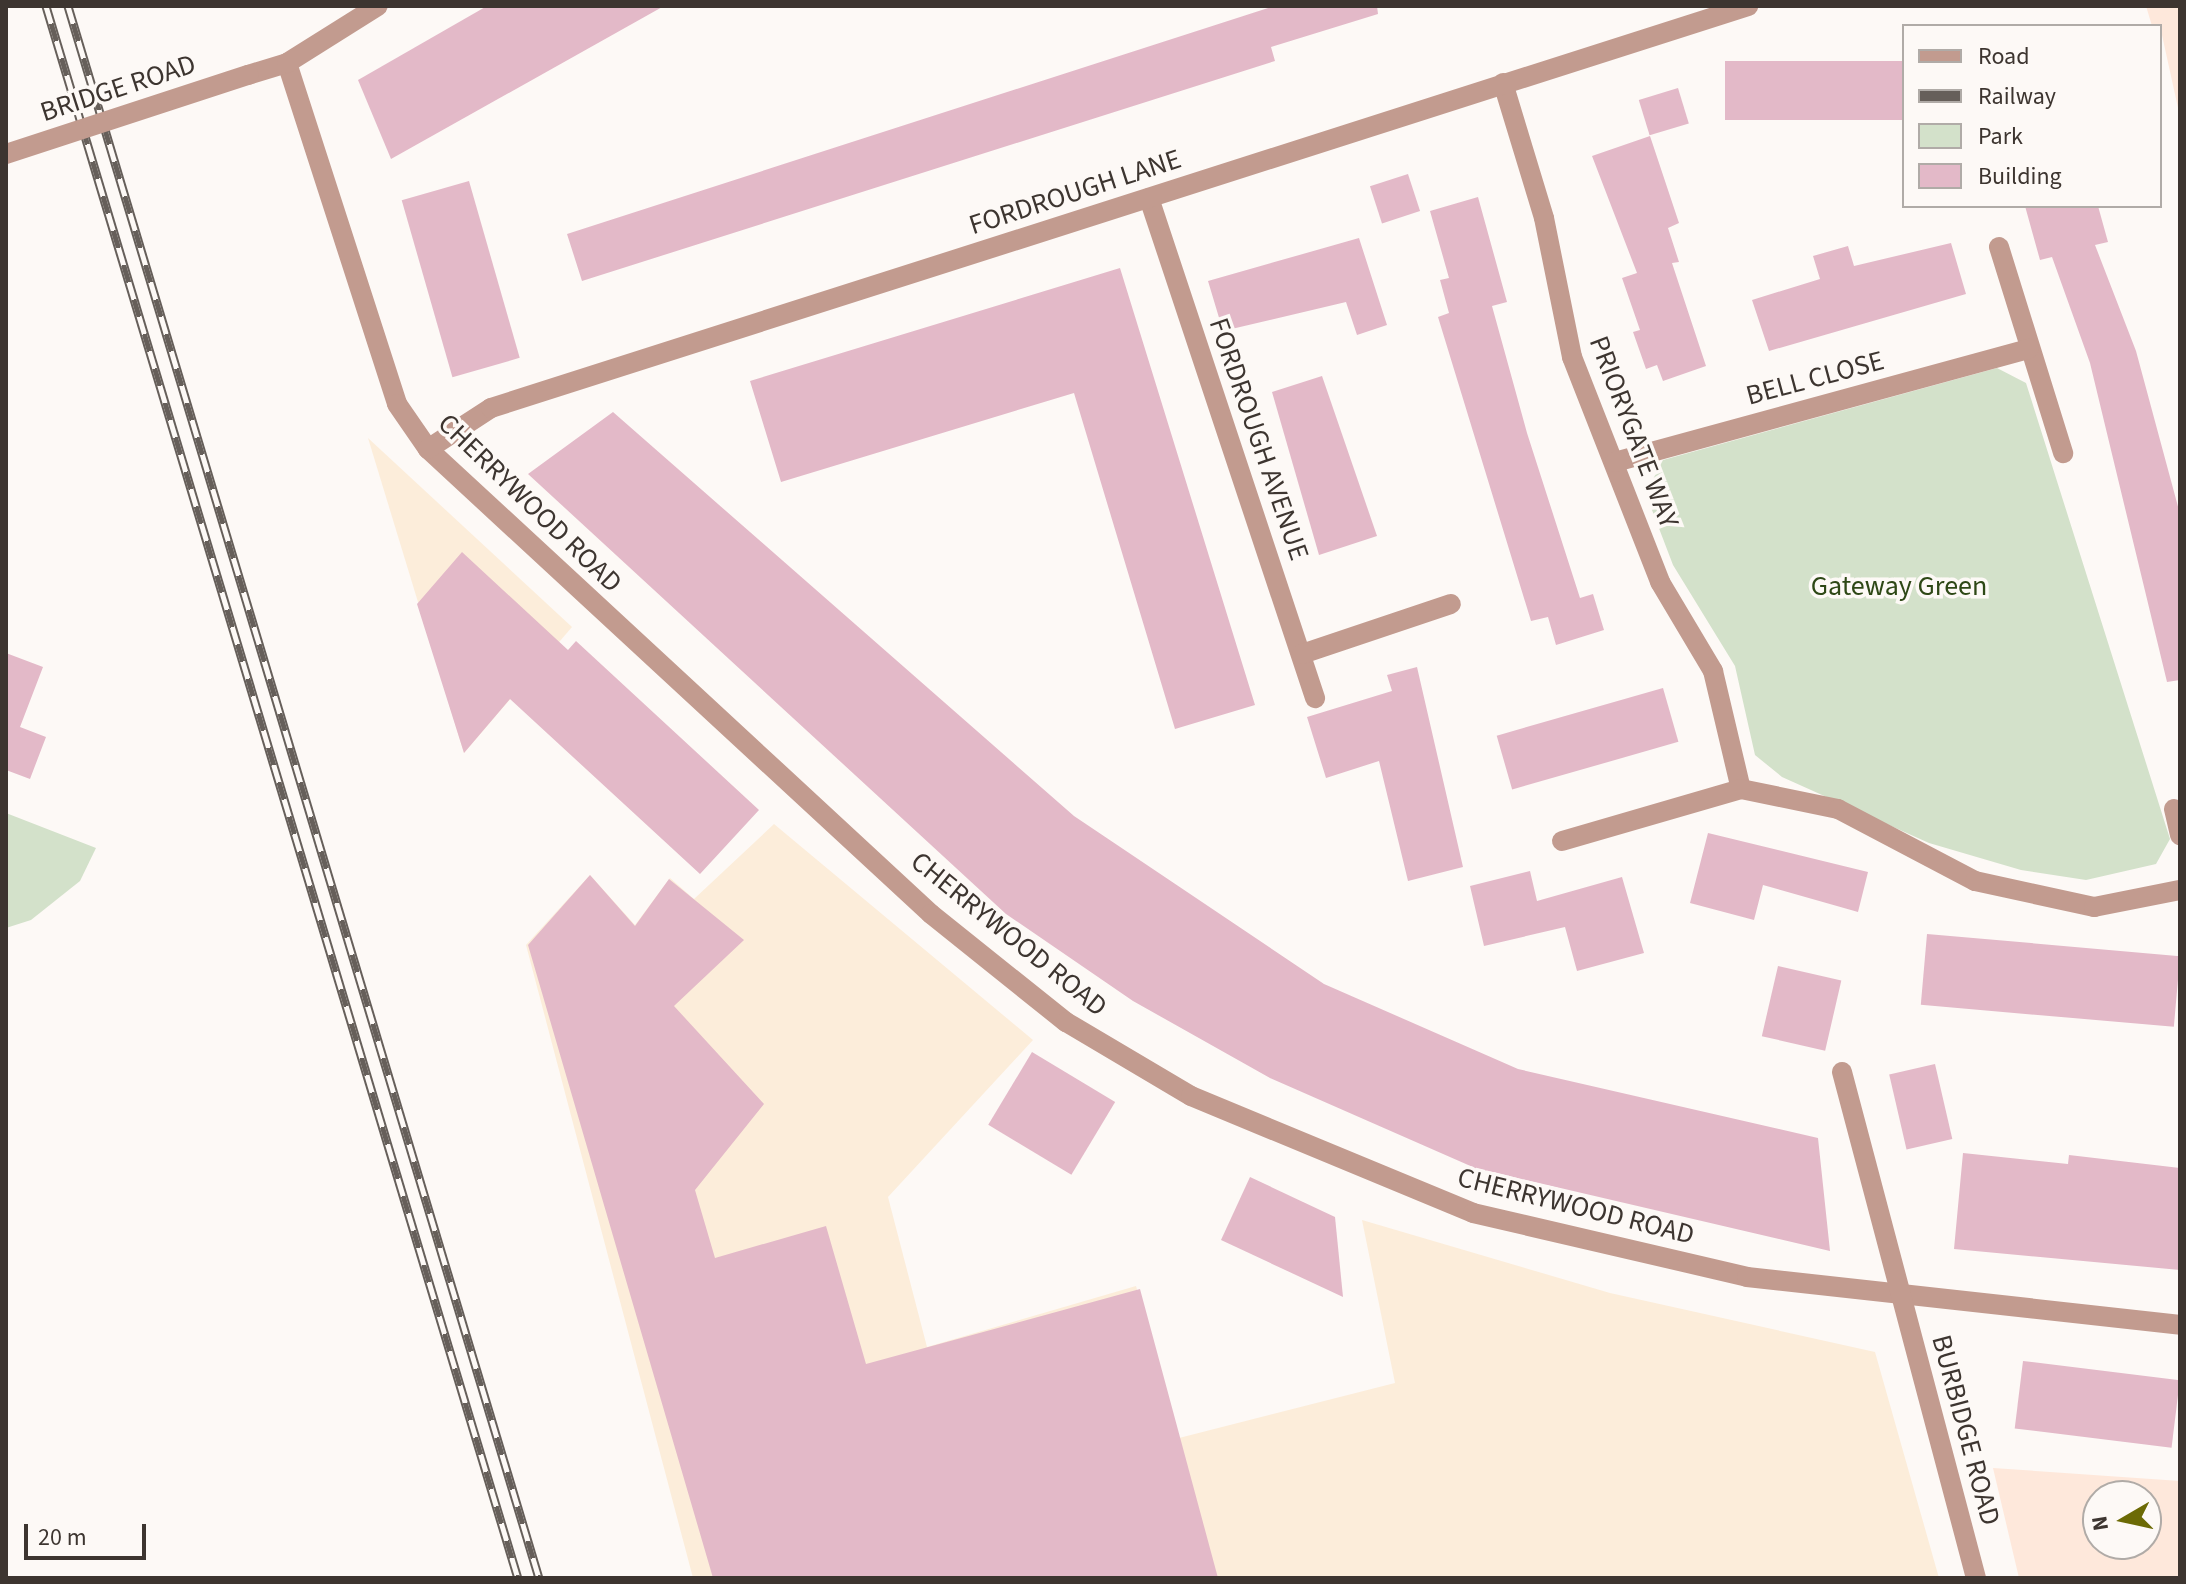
<!DOCTYPE html>
<html>
<head>
<meta charset="utf-8">
<style>
	body { margin:0 }
	#map { position:relative; width:2186px; height:1584px; overflow:hidden; background:#fdf9f6; font-family:"Source Sans 3",sans-serif }
	div>[style] { position:absolute }
	.industrial>* { inset:0; background:#fcedda }
	.built>* { inset:0; background:#fee8db }
	.green>* { inset:0; background:#d3e1ca }
	.building>* { inset:0; background:#e3b9c8; transform-origin:0 0 }
	.minor>* { height:20px; margin:-10px; padding:0 10px; transform-origin:10px; border-radius:10px; background:#c29b8f }
	.rail>* { height:9px; margin-top:-4.5px; transform-origin:0; background:repeating-linear-gradient(90deg,#fdf9f6 0 18px,#665f5a 0 36px); box-sizing:border-box; border-block:2px solid #665f5a }
	.minor-bridge>* { height:20px; margin:-10px; padding:0 10px; transform-origin:10px; border-radius:10px; background:#c29b8f }
	span { translate:-50% -50%; white-space:nowrap; text-align:center; line-height:1.15; -webkit-text-stroke:7px #fdf9f6; paint-order:stroke }
	.street-label { font-size:28px; color:#3d3530 }
	.park-label { font-size:28px; color:#2e4816 }
	.frame { position:absolute; inset:0; border:8px solid #3d3530; pointer-events:none }
	.legend { position:absolute; left:1902px; top:24px; width:260px; height:184px; box-sizing:border-box; background:#fdf9f6; border:2px solid #b0aba7; margin:0; padding:10px 14px; list-style:none; font-size:24px; color:#3d3530 }
	.legend li { display:flex; align-items:center; gap:16px; height:40px }
	.legend b { width:40px; border:2px solid #b0aba7 }
	.north { position:absolute; left:2082px; top:1480px; width:80px; height:80px; box-sizing:border-box; background:#fdf9f6; border:2px solid #b0aba7; border-radius:50%; rotate:261deg; font-size:22px; font-weight:700; line-height:32px; text-align:center; color:#3d3530 }
	.north::after { content:''; display:block; margin:auto; width:28px; height:36px; background:#6c6a05; clip-path:polygon(50% 0,100% 100%,50% 72%,0 100%) }
	.scale { position:absolute; left:24px; top:1524px; width:122px; height:36px; box-sizing:border-box; border:4px solid #3d3530; border-top:0; padding-left:10px; font-size:24px; line-height:28px; white-space:nowrap; color:#3d3530; -webkit-text-stroke:6px #fdf9f6; paint-order:stroke }
</style>
</head>
<body>
<div id="map">
	<div class="industrial">
		<i style="clip-path:polygon(368px 438px,572px 627px,464px 753px)"></i>
		<i style="clip-path:polygon(774px 824px,1033px 1040px,888px 1197px,927px 1347px,1136px 1286px,1179px 1438px,1395px 1383px,1362px 1220px,1610px 1293px,1875px 1352px,1939px 1578px,693px 1578px,526px 945px,590px 875px,635px 925px,670px 878px,694px 899px)"></i>
	</div>
	<div class="built">
		<i style="clip-path:polygon(2146px 6px,2180px 6px,2180px 117px,2160px 26px,2152px 26px)"></i>
		<i style="clip-path:polygon(evenodd,1993px 1468px,2180px 1481px,2180px 1578px,2019px 1578px,1993px 1468px,2098px 1496px,2146px 1496px,2146px 1544px,2098px 1544px,2098px 1496px)"></i>
	</div>
	<div class="green">
		<i style="clip-path:polygon(1997px 368px,2026px 383px,2170px 839px,2156px 864px,2086px 880px,2021px 870px,1929px 843px,1782px 777px,1755px 755px,1735px 666px,1673px 565px,1652px 510px,1650px 485px,1663px 460px)"></i>
		<i style="clip-path:polygon(6px 813px,96px 848px,80px 881px,31px 920px,6px 928px)"></i>
	</div>
	<div class="building">
		<i style="clip-path:polygon(487px 6px,664px 6px,391px 159px,358px 80px)"></i>
		<i style="clip-path:polygon(1274px 6px,1377px 6px,1378px 14px,1271px 47px,1275px 61px,582px 281px,567px 234px)"></i>
		<i style="left:1904px;top:61px;width:59px;height:179px;rotate:90deg"></i>
		<i style="left:1678px;top:88px;width:37px;height:41px;rotate:73deg"></i>
		<i style="clip-path:polygon(1650px 136px,1679px 223px,1668px 228px,1679px 262px,1672px 263px,1706px 366px,1663px 381px,1657px 365px,1646px 369px,1633px 332px,1640px 330px,1622px 278px,1637px 273px,1592px 156px)"></i>
		<i style="left:1408px;top:174px;width:39px;height:40px;rotate:72deg"></i>
		<i style="left:469px;top:181px;width:184px;height:70px;rotate:74deg"></i>
		<i style="clip-path:polygon(1478px 197px,1507px 302px,1492px 306px,1527px 433px,1580px 598px,1593px 594px,1604px 630px,1556px 645px,1548px 617px,1531px 621px,1438px 317px,1449px 313px,1440px 280px,1449px 278px,1430px 211px)"></i>
		<i style="clip-path:polygon(2025px 206px,2098px 206px,2108px 242px,2095px 245px,2136px 351px,2180px 514px,2180px 680px,2167px 682px,2090px 363px,2052px 257px,2040px 260px)"></i>
		<i style="clip-path:polygon(1359px 238px,1387px 325px,1357px 335px,1346px 302px,1223px 331px,1208px 281px)"></i>
		<i style="clip-path:polygon(1951px 243px,1966px 294px,1769px 351px,1752px 300px,1820px 279px,1813px 256px,1848px 246px,1854px 266px)"></i>
		<i style="clip-path:polygon(1120px 268px,1255px 705px,1175px 729px,1074px 393px,781px 482px,750px 381px)"></i>
		<i style="clip-path:polygon(1322px 376px,1377px 536px,1319px 555px,1272px 392px)"></i>
		<i style="clip-path:polygon(613px 412px,1074px 816px,1324px 984px,1518px 1069px,1818px 1138px,1830px 1251px,1475px 1168px,1270px 1078px,1133px 1001px,1006px 914px,528px 474px)"></i>
		<i style="clip-path:polygon(462px 552px,568px 650px,576px 641px,759px 810px,700px 874px,510px 699px,464px 753px,417px 604px)"></i>
		<i style="clip-path:polygon(6px 653px,43px 667px,20px 727px,46px 737px,30px 779px,6px 770px)"></i>
		<i style="clip-path:polygon(1417px 667px,1463px 867px,1408px 881px,1379px 761px,1326px 778px,1307px 717px,1392px 691px,1387px 675px)"></i>
		<i style="left:1663px;top:688px;width:56px;height:173px;rotate:74deg"></i>
		<i style="clip-path:polygon(1708px 833px,1868px 872px,1858px 912px,1763px 885px,1754px 920px,1690px 903px)"></i>
		<i style="clip-path:polygon(1530px 871px,1537px 901px,1622px 877px,1644px 953px,1577px 971px,1565px 927px,1484px 946px,1470px 886px)"></i>
		<i style="clip-path:polygon(590px 875px,635px 926px,669px 879px,744px 940px,674px 1006px,764px 1104px,695px 1190px,715px 1258px,826px 1226px,866px 1364px,1140px 1289px,1218px 1578px,713px 1578px,528px 945px)"></i>
		<i style="left:1927px;top:934px;width:254px;height:71px;rotate:5deg"></i>
		<i style="left:1778px;top:966px;width:65px;height:72px;rotate:13deg"></i>
		<i style="left:1032px;top:1052px;width:97px;height:85px;rotate:31deg"></i>
		<i style="left:1935px;top:1064px;width:77px;height:47px;rotate:77deg"></i>
		<i style="clip-path:polygon(1963px 1153px,2068px 1164px,2069px 1155px,2180px 1168px,2180px 1270px,1954px 1249px)"></i>
		<i style="clip-path:polygon(1250px 1177px,1335px 1217px,1343px 1297px,1221px 1240px)"></i>
		<i style="left:2023px;top:1361px;width:158px;height:68px;rotate:7deg"></i>
	</div>
	<div class="minor">
		<i style="left:287px;top:63px;width:358px;rotate:72.1deg"></i>
		<i style="left:397px;top:404px;width:55px;rotate:55.4deg"></i>
		<i style="left:428px;top:449px;width:685px;rotate:42.75deg"></i>
		<i style="left:931px;top:914px;width:173px;rotate:38.7deg"></i>
		<i style="left:1066px;top:1022px;width:145px;rotate:30.6deg"></i>
		<i style="left:1191px;top:1096px;width:305px;rotate:22.5deg"></i>
		<i style="left:1473px;top:1213px;width:281px;rotate:13.1deg"></i>
		<i style="left:1747px;top:1277px;width:436px;rotate:6.3deg"></i>
		<i style="left:248px;top:75px;width:41px;rotate:-17.1deg"></i>
		<i style="left:287px;top:63px;width:107px;rotate:-32.1deg"></i>
		<i style="left:1503px;top:83px;width:141px;rotate:73.1deg"></i>
		<i style="left:1544px;top:218px;width:142px;rotate:78.6deg"></i>
		<i style="left:1572px;top:357px;width:242px;rotate:68.6deg"></i>
		<i style="left:1660px;top:582px;width:104px;rotate:59.2deg"></i>
		<i style="left:1713px;top:671px;width:121px;rotate:76.7deg"></i>
		<i style="left:1741px;top:789px;width:99px;rotate:11.7deg"></i>
		<i style="left:1838px;top:809px;width:155px;rotate:27.7deg"></i>
		<i style="left:1975px;top:881px;width:122px;rotate:12.3deg"></i>
		<i style="left:2094px;top:907px;width:88px;rotate:-11.2deg"></i>
		<i style="left:1149px;top:198px;width:527px;rotate:71.63deg"></i>
		<i style="left:1999px;top:247px;width:216px;rotate:72.7deg"></i>
		<i style="left:428px;top:449px;width:75px;rotate:-33.1deg"></i>
		<i style="left:491px;top:408px;width:1320px;rotate:-17.73deg"></i>
		<i style="left:1615px;top:462px;width:429px;rotate:-15.3deg"></i>
		<i style="left:1302px;top:654px;width:157px;rotate:-18.6deg"></i>
		<i style="left:2174px;top:809px;width:27px;rotate:77deg"></i>
		<i style="left:1562px;top:841px;width:186px;rotate:-16.2deg"></i>
		<i style="left:1842px;top:1072px;width:523px;rotate:75.17deg"></i>
	</div>
	<div class="rail">
		<i style="left:46px;top:6px;width:1641px;rotate:73.29deg"></i>
		<i style="left:68px;top:6px;width:1641px;rotate:73.32deg"></i>
	</div>
	<div class="minor-bridge">
		<i style="left:6px;top:154px;width:255px;rotate:-18.1deg"></i>
	</div>
	<div class="street-label">
		<span style="left:118px;top:88px;rotate:-18deg">BRIDGE ROAD</span>
		<span style="left:1075px;top:192px;rotate:-18deg">FORDROUGH LANE</span>
		<span style="left:1815px;top:378px;rotate:-15deg">BELL CLOSE</span>
		<span style="left:1634px;top:432px;rotate:69deg">PRIORYGATE WAY</span>
		<span style="left:1259px;top:439px;rotate:71deg">FORDROUGH AVENUE</span>
		<span style="left:530px;top:503px;rotate:44deg">CHERRYWOOD ROAD</span>
		<span style="left:1009px;top:934px;rotate:39deg">CHERRYWOOD ROAD</span>
		<span style="left:1576px;top:1206px;rotate:14deg">CHERRYWOOD ROAD</span>
		<span style="left:1966px;top:1430px;rotate:75deg">BURBIDGE ROAD</span>
	</div>
	<div class="park-label">
		<span style="left:1899px;top:586px">Gateway Green</span>
	</div>
	<div class="frame"></div>
	<ul class="legend">
	<li><b style="height:10px;background:#c29b8f"></b>Road</li>
	<li><b style="height:10px;background:#665f5a"></b>Railway</li>
	<li><b style="height:22px;background:#d3e1ca"></b>Park</li>
	<li><b style="height:22px;background:#e3b9c8"></b>Building</li>
	</ul>
	<div class="north">N</div>
	<div class="scale">20 m</div>
</div>
</body>
</html>
